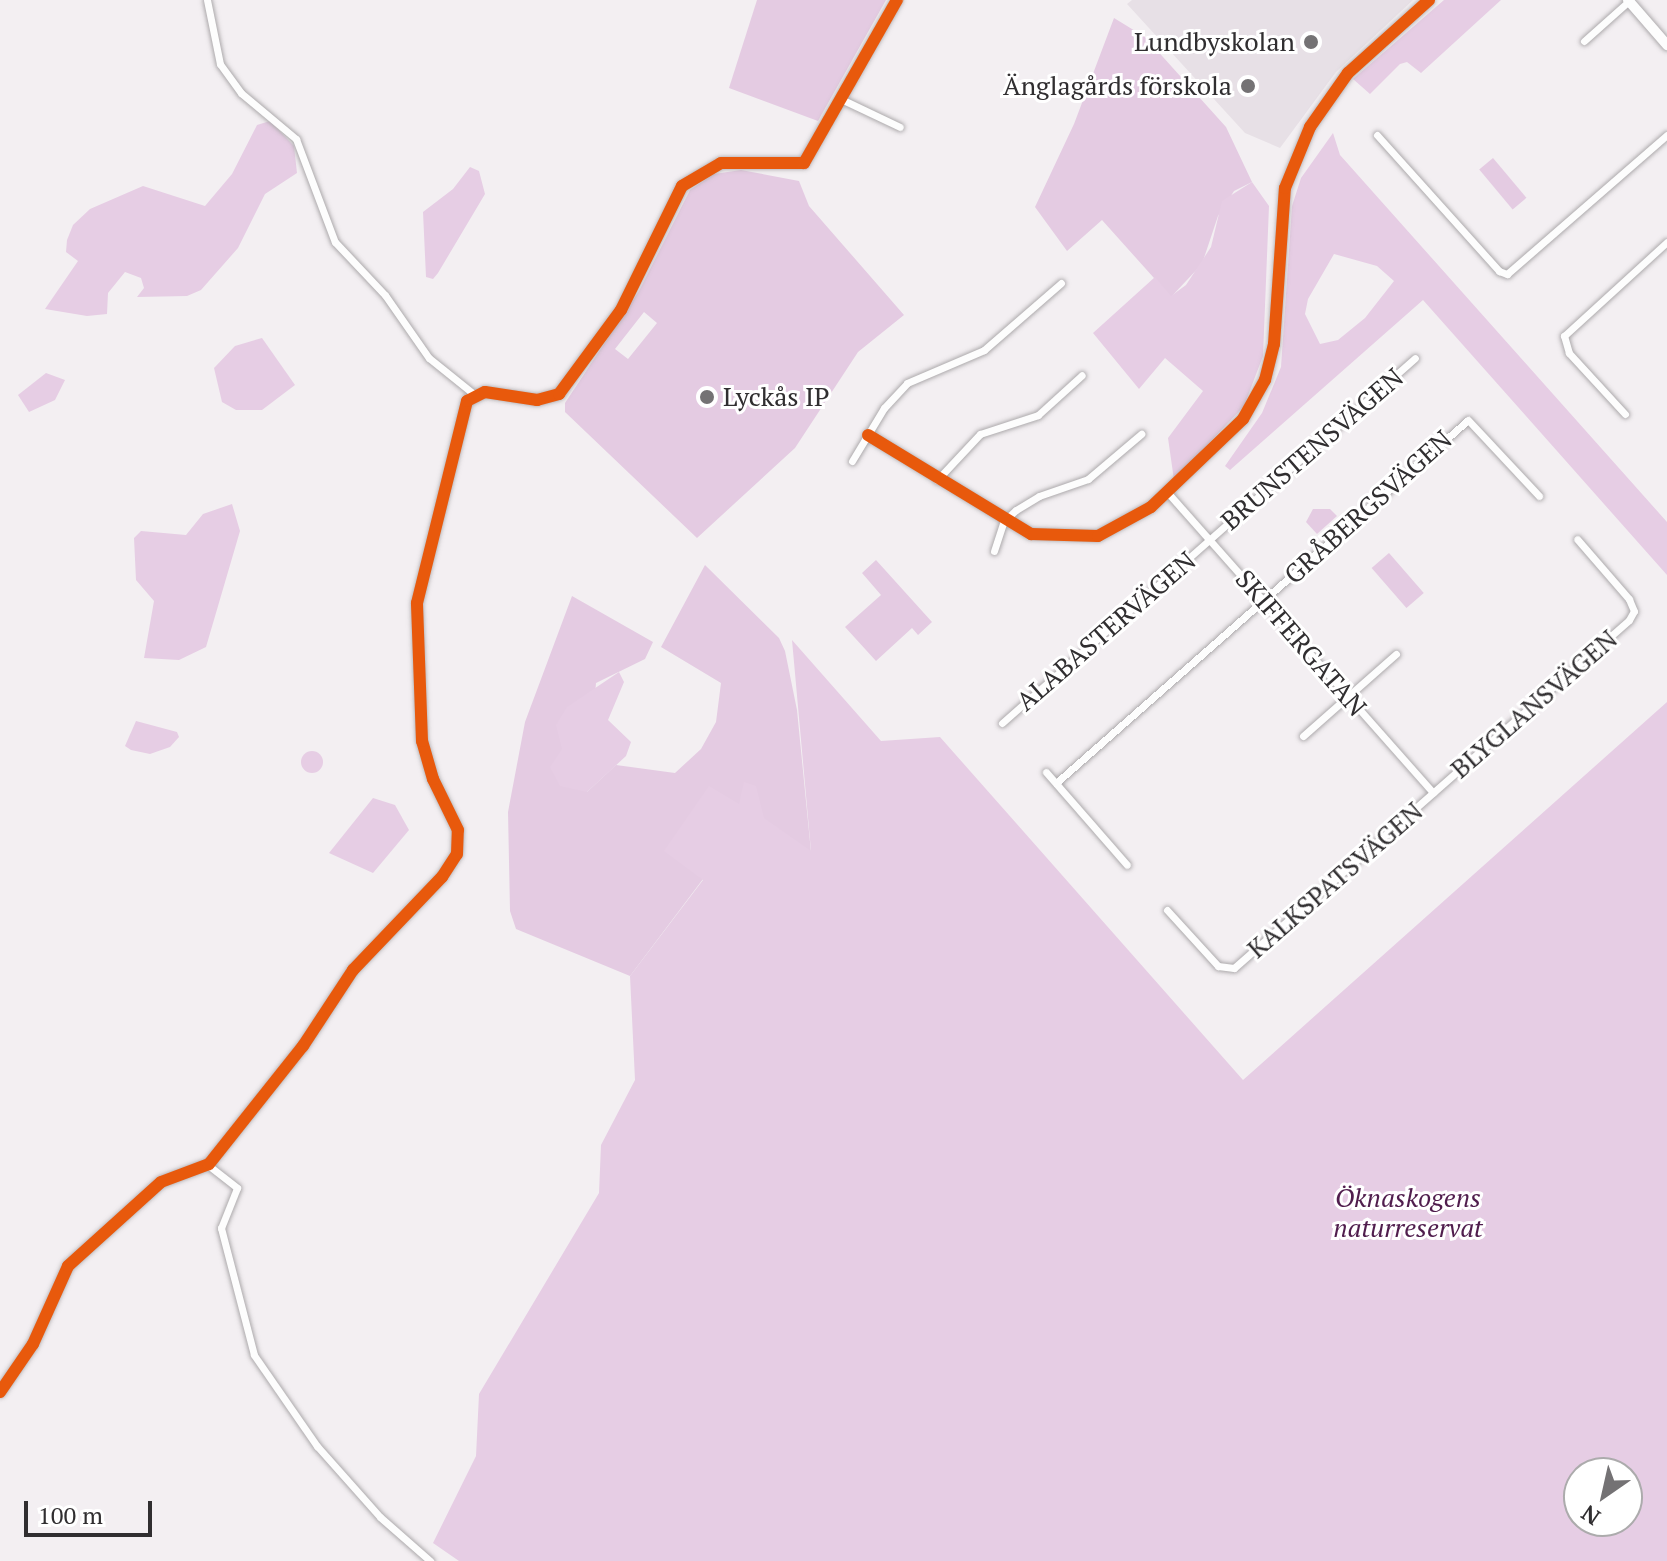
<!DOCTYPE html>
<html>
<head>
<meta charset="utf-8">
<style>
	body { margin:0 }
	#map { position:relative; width:1667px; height:1561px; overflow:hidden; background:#f3eff2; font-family:"PT Serif",serif }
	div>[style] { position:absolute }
	.built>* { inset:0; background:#e7e0e6 }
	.green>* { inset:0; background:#e4cbe2; transform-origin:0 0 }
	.forest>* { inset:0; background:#e6cde4 }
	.round { border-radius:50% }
	.roads { filter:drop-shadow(0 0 2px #adaaac) drop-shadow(0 0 2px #adaaac) }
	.street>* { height:7px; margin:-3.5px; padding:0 3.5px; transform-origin:3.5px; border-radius:3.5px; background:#fdfdfd }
	.secondary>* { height:10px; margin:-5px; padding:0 5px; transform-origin:5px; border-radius:5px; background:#fdfdfd }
	.cycleway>* { height:12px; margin:-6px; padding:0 6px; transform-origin:6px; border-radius:6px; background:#e8590c }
	.dots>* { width:22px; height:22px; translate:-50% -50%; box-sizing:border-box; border:4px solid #fff; border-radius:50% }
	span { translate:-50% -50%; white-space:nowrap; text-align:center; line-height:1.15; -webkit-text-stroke:6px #fff; paint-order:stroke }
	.poi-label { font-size:26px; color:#302e30 }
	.right { translate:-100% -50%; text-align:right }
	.left { translate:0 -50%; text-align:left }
	.street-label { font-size:26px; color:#302e30 }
	.park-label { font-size:26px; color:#501d4d; font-style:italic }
	.north { position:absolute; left:1563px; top:1457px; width:80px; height:80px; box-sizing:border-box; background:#fff; border:2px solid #acabac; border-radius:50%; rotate:214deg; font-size:22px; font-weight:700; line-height:32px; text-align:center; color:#302e30 }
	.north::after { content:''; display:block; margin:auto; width:28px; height:36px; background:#747274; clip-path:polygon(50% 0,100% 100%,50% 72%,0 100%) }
	.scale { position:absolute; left:24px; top:1501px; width:128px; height:36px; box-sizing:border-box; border:4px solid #302e30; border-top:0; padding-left:10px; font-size:24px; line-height:28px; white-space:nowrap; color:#302e30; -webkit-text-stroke:6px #fff; paint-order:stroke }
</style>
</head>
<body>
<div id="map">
	<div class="built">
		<i style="clip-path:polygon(1132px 0,1413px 0,1336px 72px,1280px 148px,1245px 133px,1127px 4px)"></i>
	</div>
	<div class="green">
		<i style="clip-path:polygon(757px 0,886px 0,818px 121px,729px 88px)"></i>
		<i style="clip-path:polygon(1114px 18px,1145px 37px,1226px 127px,1252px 182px,1234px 191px,1218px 216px,1202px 264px,1171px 297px,1102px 220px,1067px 251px,1035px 207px,1074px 124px)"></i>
		<i style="left:1493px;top:158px;width:52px;height:18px;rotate:50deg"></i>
		<i style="clip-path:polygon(evenodd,741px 170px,799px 181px,809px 206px,904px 315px,858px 352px,795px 448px,697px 538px,565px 412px,565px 403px,639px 291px,690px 190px,714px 174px,741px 170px,644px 312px,657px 323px,628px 359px,615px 349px,644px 312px)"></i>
		<i style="clip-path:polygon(1313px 509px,1330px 509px,1337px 516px,1317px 534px,1306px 522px)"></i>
		<i style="left:1389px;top:553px;width:53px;height:23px;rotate:49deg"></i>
		<i style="clip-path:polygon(876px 560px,932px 622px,918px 635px,912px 628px,876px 661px,845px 627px,881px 595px,862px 573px)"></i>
		<i style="clip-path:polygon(705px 565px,779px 638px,785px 651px,797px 710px,811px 852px,740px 804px,703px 879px,630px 976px,516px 929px,510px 911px,508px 812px,525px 722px,572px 596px,653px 642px,645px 659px,596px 683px,587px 792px,616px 765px,675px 773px,701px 749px,716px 722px,721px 683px,661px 647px)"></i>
	</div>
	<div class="forest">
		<i style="clip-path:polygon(1444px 0,1501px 0,1421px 73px,1407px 62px,1400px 64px,1370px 94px,1353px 79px)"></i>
		<i style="clip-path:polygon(270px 121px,294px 146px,297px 173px,265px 194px,238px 248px,201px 290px,187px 296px,137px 297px,144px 288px,141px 278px,125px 272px,108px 293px,107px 314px,87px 316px,45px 309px,78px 261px,66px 252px,67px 240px,73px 225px,90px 209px,143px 186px,205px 206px,232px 174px,257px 125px)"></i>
		<i style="clip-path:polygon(evenodd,1333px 133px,1340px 155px,1667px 522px,1667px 575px,1423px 300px,1230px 470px,1225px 466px,1262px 413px,1281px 367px,1292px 206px,1301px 178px,1333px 133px,1334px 254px,1377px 266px,1394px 281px,1365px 318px,1338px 340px,1320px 344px,1305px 314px,1308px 299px,1334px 254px)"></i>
		<i style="clip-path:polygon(470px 167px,479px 171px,485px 194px,438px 273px,433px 279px,426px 277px,423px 212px,453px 189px)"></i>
		<i style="clip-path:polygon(1252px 182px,1269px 206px,1263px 356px,1244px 406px,1174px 480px,1168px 438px,1203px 391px,1165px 358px,1139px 389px,1093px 333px,1155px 277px,1171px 296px,1186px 285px,1211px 247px,1222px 201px)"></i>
		<i style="clip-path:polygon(262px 338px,295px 385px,262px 410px,236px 410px,222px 402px,214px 368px,235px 346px)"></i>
		<i style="clip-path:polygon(46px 373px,65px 380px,55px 400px,29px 412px,18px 395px)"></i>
		<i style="clip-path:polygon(232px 504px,240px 531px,206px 647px,179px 660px,144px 658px,154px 601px,136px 580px,134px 538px,141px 531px,186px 535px,203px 514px)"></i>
		<i style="clip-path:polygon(evenodd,792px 640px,881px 741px,940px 737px,1243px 1080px,1667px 702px,1667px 1561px,459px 1561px,433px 1543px,476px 1456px,479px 1394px,599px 1193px,601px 1145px,635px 1080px,630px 976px,703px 880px,664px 851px,709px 786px,739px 804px,744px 782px,756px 786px,764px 818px,811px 851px,792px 640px,1579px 1473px,1627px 1473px,1627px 1521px,1579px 1521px,1579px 1473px)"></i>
		<i style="clip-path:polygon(619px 672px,624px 682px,608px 720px,631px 742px,626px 756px,587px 792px,560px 786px,550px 767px,562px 749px,556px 725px,567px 707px)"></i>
		<i style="clip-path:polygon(136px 721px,177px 732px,179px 737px,170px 747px,150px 754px,131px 750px,125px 746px)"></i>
		<i class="round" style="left:301px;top:751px;width:22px;height:22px"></i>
		<i style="clip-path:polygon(373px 798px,395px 805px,409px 830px,373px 873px,329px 853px)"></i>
	</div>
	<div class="roads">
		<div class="street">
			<i style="left:207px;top:0;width:65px;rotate:78.5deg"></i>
			<i style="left:220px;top:64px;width:36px;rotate:54deg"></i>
			<i style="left:241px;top:93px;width:72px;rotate:39.9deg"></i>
			<i style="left:296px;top:139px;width:110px;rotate:69.3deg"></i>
			<i style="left:335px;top:242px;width:73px;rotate:46.7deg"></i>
			<i style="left:385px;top:295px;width:77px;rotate:55.1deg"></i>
			<i style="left:429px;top:358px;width:59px;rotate:38.8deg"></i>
			<i style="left:1584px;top:41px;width:62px;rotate:-41.7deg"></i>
			<i style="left:841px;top:99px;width:65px;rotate:25.4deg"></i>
			<i style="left:1377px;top:135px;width:183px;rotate:48.1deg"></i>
			<i style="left:1499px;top:271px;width:9px;rotate:21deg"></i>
			<i style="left:1507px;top:274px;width:212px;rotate:-41deg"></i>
			<i style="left:1625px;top:414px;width:83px;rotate:-132.6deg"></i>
			<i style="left:1569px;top:353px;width:18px;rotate:-106deg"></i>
			<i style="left:1564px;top:336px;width:139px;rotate:-42.4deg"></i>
			<i style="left:852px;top:461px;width:62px;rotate:-58.9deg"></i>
			<i style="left:884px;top:408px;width:34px;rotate:-47deg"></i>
			<i style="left:907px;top:383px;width:84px;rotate:-23.2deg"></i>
			<i style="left:984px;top:350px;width:102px;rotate:-41deg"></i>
			<i style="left:937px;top:480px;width:63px;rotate:-46.9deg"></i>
			<i style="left:980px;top:434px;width:61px;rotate:-18.1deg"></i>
			<i style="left:1038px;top:415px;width:59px;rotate:-42.3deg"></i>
			<i style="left:1168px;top:493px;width:400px;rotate:48.5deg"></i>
			<i style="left:994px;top:551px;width:32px;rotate:-72deg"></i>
			<i style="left:1004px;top:521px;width:16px;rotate:-43deg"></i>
			<i style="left:1016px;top:510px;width:27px;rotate:-31deg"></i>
			<i style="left:1039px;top:496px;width:52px;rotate:-19.1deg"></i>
			<i style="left:1088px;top:479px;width:70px;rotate:-40.3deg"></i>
			<i style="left:1002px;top:723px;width:551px;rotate:-41.47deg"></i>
			<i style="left:1303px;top:736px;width:124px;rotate:-41.4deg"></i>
			<i style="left:1046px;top:772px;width:123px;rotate:48.9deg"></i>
			<i style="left:1056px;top:783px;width:549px;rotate:-41.38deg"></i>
			<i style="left:1468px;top:420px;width:104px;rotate:46.9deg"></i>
			<i style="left:1167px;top:910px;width:76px;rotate:47.7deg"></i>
			<i style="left:1218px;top:966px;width:16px;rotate:7deg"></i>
			<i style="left:1234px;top:968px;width:526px;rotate:-41.38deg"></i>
			<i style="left:1629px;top:620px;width:10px;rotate:-61deg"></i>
			<i style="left:1634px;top:611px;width:13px;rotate:-113deg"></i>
			<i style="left:1629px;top:599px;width:79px;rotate:-130.9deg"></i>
			<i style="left:208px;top:1165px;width:37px;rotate:38deg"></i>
			<i style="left:237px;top:1188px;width:43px;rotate:111.8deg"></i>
			<i style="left:221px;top:1228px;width:131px;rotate:75.4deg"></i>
			<i style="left:254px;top:1355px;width:111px;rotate:55.3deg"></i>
			<i style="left:317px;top:1446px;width:95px;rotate:48.4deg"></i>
			<i style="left:380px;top:1517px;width:67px;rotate:41.3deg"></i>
		</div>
		<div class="secondary">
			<i style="left:1628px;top:0;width:60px;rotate:49.1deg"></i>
			<i style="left:868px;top:435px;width:191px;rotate:31.3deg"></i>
			<i style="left:1031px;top:534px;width:67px;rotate:1.7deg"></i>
			<i style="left:1098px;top:536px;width:60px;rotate:-28.7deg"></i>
			<i style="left:1151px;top:507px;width:127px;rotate:-43.7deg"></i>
			<i style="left:1243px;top:419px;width:45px;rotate:-60.6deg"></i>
			<i style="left:1265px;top:380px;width:37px;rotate:-76deg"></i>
			<i style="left:1274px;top:344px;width:156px;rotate:-86deg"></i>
			<i style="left:1285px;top:188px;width:66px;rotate:-67.7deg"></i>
			<i style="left:1310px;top:127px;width:66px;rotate:-54.9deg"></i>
			<i style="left:1348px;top:73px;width:109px;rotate:-42deg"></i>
			<i style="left:0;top:1392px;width:58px;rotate:-55.5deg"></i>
			<i style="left:33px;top:1344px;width:85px;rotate:-65.8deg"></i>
			<i style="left:68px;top:1266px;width:125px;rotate:-42.1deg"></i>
			<i style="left:161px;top:1182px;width:51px;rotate:-20.6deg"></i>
			<i style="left:209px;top:1164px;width:151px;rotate:-51.5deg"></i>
			<i style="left:303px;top:1046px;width:91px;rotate:-56.7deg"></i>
			<i style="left:353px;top:970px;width:129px;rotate:-46.3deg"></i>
			<i style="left:442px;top:877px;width:27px;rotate:-57deg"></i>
			<i style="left:457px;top:854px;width:24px;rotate:-88deg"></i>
			<i style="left:458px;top:830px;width:57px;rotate:-116.1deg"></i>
			<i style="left:433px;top:779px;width:40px;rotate:-106deg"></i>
			<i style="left:422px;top:741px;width:138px;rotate:-92.1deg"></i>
			<i style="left:417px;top:603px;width:208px;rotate:-76.1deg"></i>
			<i style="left:467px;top:401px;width:20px;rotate:-27deg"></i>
			<i style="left:485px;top:392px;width:53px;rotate:8.7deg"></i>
			<i style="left:537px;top:400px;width:23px;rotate:-15deg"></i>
			<i style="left:559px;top:394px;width:104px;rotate:-53.6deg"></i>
			<i style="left:621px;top:310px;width:138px;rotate:-63.8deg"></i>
			<i style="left:682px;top:186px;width:45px;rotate:-30.5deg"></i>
			<i style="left:721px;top:163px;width:83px"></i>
			<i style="left:804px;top:163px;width:188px;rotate:-60.3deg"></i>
		</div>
	</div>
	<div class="cycleway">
		<i style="left:868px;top:435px;width:191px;rotate:31.3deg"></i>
		<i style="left:1031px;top:534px;width:67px;rotate:1.7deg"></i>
		<i style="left:1098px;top:536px;width:60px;rotate:-28.7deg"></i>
		<i style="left:1151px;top:507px;width:127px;rotate:-43.7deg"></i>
		<i style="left:1243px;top:419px;width:45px;rotate:-60.6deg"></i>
		<i style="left:1265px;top:380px;width:37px;rotate:-76deg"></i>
		<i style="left:1274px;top:344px;width:156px;rotate:-86deg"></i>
		<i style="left:1285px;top:188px;width:66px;rotate:-67.7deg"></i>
		<i style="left:1310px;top:127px;width:66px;rotate:-54.9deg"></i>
		<i style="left:1348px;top:73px;width:109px;rotate:-42deg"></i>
		<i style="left:0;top:1392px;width:58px;rotate:-55.5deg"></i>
		<i style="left:33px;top:1344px;width:85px;rotate:-65.8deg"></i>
		<i style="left:68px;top:1266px;width:125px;rotate:-42.1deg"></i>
		<i style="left:161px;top:1182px;width:51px;rotate:-20.6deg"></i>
		<i style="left:209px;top:1164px;width:151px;rotate:-51.5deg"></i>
		<i style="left:303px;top:1046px;width:91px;rotate:-56.7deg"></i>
		<i style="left:353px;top:970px;width:129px;rotate:-46.3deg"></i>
		<i style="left:442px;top:877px;width:27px;rotate:-57deg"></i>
		<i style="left:457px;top:854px;width:24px;rotate:-88deg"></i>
		<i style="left:458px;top:830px;width:57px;rotate:-116.1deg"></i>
		<i style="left:433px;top:779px;width:40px;rotate:-106deg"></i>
		<i style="left:422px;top:741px;width:138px;rotate:-92.1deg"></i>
		<i style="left:417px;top:603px;width:208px;rotate:-76.1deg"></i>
		<i style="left:467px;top:401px;width:20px;rotate:-27deg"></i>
		<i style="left:485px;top:392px;width:53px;rotate:8.7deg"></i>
		<i style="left:537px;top:400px;width:23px;rotate:-15deg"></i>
		<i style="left:559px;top:394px;width:104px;rotate:-53.6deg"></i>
		<i style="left:621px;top:310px;width:138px;rotate:-63.8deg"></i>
		<i style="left:682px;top:186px;width:45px;rotate:-30.5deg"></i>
		<i style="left:721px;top:163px;width:83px"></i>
		<i style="left:804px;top:163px;width:188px;rotate:-60.3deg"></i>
	</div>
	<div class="dots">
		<i style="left:1311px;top:42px;background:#747274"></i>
		<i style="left:1248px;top:86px;background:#747274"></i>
		<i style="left:707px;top:397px;background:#747274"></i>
	</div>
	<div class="poi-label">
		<span class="right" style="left:1295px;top:42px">Lundbyskolan</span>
		<span class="right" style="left:1232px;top:86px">Änglagårds förskola</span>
		<span class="left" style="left:723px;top:397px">Lyckås IP</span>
	</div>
	<div class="street-label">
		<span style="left:1312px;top:449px;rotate:-41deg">BRUNSTENSVÄGEN</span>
		<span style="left:1368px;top:507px;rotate:-42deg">GRÅBERGSVÄGEN</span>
		<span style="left:1106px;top:631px;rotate:-41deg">ALABASTERVÄGEN</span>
		<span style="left:1301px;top:643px;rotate:49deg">SKIFFERGATAN</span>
		<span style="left:1534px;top:704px;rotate:-41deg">BLYGLANSVÄGEN</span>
		<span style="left:1335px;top:880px;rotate:-41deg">KALKSPATSVÄGEN</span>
	</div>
	<div class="park-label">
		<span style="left:1408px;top:1213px">Öknaskogens<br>naturreservat</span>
	</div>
	<div class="north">N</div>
	<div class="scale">100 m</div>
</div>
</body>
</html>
